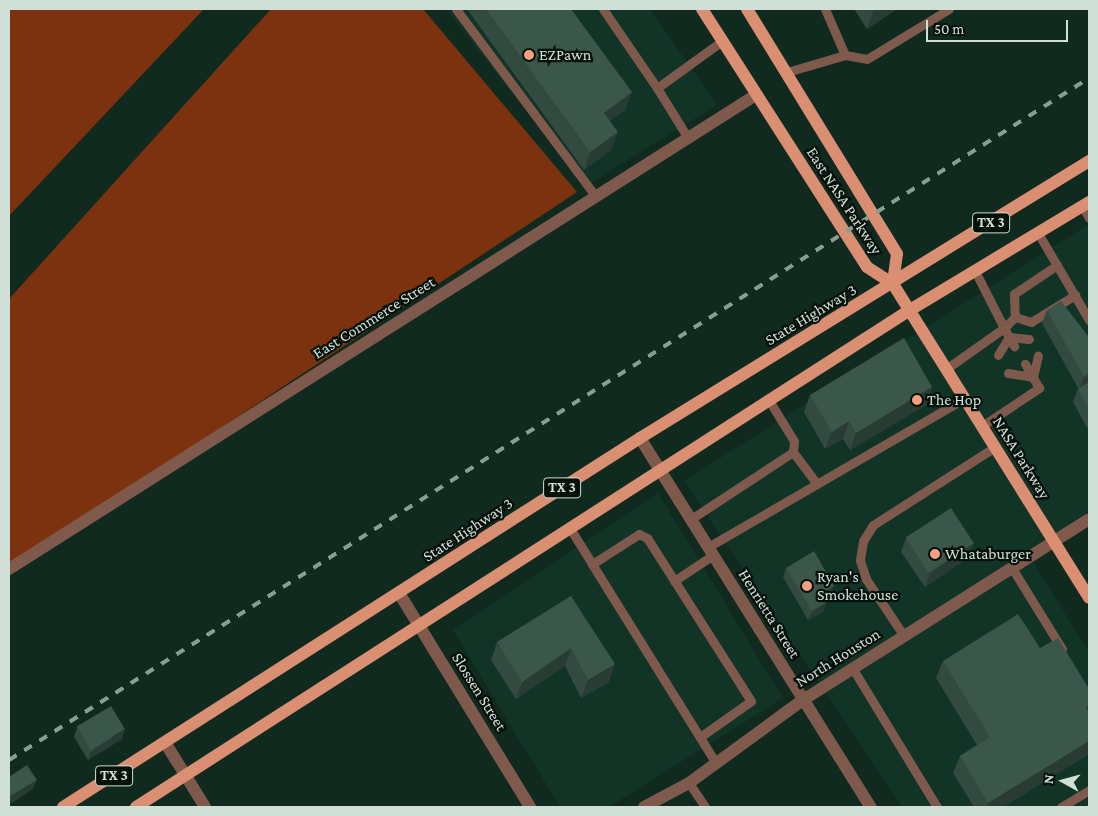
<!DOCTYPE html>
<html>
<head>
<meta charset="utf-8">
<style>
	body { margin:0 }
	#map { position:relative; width:1098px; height:816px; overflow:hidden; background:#102a1f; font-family:"Crimson Pro",serif }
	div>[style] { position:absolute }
	.built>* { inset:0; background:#113427 }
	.green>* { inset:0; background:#7c320f }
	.lane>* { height:9px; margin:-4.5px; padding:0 4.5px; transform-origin:4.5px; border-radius:4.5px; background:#7f5a4c }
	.street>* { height:12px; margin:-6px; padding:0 6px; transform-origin:6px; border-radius:6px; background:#7f5a4c }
	.primary>* { height:12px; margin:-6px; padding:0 6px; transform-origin:6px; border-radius:6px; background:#da8f72 }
	.rail>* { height:4px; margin-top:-2px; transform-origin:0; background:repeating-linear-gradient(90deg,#8a9d94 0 9px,transparent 0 18px) }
	.wall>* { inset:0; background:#334a40 }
	.shaded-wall>* { inset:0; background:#293c34 }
	.building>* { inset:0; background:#3b564a; transform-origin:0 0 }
	.dots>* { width:14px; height:14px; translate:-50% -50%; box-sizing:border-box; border:2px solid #06100b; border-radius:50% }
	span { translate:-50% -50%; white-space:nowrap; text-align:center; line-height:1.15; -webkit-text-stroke:4.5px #06100b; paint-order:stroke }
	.shield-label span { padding:1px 4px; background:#06100b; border:1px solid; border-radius:4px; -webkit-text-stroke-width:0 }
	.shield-label { font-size:15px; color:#d0e0d8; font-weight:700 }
	.poi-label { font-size:16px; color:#d0e0d8 }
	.left { translate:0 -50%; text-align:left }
	.street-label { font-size:16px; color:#d0e0d8 }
	.frame { position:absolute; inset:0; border:10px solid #d0e0d8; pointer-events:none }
	.north { position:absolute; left:1038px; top:756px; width:50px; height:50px; -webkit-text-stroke:4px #06100b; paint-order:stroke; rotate:277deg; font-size:14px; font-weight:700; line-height:20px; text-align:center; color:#d0e0d8 }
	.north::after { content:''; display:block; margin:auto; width:18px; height:22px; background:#d0e0d8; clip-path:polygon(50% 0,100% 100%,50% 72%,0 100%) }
	.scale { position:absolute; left:926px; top:20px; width:142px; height:22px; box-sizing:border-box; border:2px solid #d0e0d8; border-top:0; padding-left:6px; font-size:15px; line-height:18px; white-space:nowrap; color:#d0e0d8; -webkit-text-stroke:4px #06100b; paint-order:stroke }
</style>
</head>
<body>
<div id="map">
	<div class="built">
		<i style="clip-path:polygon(446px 9px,650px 9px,717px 105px,585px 186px)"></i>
		<i style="clip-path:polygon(1089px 224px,1089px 511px,1026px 551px,1089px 652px,1089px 807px,902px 807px,684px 481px)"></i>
		<i style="clip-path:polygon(658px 493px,783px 698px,609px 807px,560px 807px,453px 630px)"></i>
	</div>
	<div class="green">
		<i style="clip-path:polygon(9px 9px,204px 9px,9px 216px)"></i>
		<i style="clip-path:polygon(271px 9px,423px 9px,577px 192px,9px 568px,9px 299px)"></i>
	</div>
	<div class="lane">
		<i style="left:456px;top:9px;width:234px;rotate:53.3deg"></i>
		<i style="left:603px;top:9px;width:96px;rotate:55.6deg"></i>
		<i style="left:657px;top:88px;width:80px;rotate:-35.9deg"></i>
		<i style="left:825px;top:9px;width:50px;rotate:66.5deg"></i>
		<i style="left:787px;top:72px;width:60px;rotate:-16.3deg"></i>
		<i style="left:845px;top:55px;width:22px;rotate:10deg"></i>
		<i style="left:867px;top:59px;width:96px;rotate:-31.4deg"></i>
		<i style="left:657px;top:88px;width:59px;rotate:58.2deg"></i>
		<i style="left:1082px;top:206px;width:14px;rotate:60deg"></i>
		<i style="left:1038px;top:233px;width:101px;rotate:59.6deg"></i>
		<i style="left:1057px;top:265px;width:52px;rotate:146deg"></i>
		<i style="left:1014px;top:294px;width:23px;rotate:88deg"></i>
		<i style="left:1015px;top:317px;width:17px;rotate:17deg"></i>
		<i style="left:1031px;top:322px;width:52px;rotate:-31.5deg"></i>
		<i style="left:975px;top:271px;width:64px;rotate:63deg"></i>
		<i style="left:1004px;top:328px;width:16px;rotate:-45deg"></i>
		<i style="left:998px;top:355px;width:21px;rotate:-59deg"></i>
		<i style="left:1009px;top:337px;width:20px;rotate:6deg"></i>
		<i style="left:946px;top:369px;width:71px;rotate:-35.3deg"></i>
		<i style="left:1004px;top:328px;width:21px;rotate:61deg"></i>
		<i style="left:1008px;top:373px;width:25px;rotate:9deg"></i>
		<i style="left:1033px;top:377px;width:22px;rotate:-77deg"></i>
		<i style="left:982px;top:426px;width:69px;rotate:-33.7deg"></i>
		<i style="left:1039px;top:388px;width:28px;rotate:-120deg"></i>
		<i style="left:793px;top:452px;width:40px;rotate:53deg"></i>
		<i style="left:691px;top:519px;width:122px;rotate:-33.3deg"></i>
		<i style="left:793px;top:452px;width:11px;rotate:-85deg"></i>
		<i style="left:794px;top:441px;width:46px;rotate:-121.6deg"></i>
		<i style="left:571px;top:530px;width:40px;rotate:58deg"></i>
		<i style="left:708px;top:547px;width:297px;rotate:-30.1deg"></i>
		<i style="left:1012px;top:568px;width:95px;rotate:58.3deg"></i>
		<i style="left:674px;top:581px;width:47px;rotate:-33.7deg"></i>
		<i style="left:904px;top:636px;width:69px;rotate:-123.7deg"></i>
		<i style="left:866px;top:579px;width:20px;rotate:-108deg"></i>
		<i style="left:860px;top:560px;width:19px;rotate:-81deg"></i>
		<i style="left:863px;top:541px;width:19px;rotate:-58deg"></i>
		<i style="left:873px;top:525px;width:145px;rotate:-32.6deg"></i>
		<i style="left:853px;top:669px;width:162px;rotate:58.7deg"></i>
		<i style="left:700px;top:737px;width:62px;rotate:-35.2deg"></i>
		<i style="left:751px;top:701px;width:193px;rotate:-122.5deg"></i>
		<i style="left:647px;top:538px;width:9px;rotate:-153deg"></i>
		<i style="left:639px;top:534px;width:56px;rotate:147.4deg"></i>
		<i style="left:592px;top:564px;width:234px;rotate:58.1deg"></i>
		<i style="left:689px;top:783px;width:29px;rotate:56deg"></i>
		<i style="left:1061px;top:807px;width:33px;rotate:-31deg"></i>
	</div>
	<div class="street">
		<i style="left:640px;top:438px;width:435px;rotate:58deg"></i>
		<i style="left:9px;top:569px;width:885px;rotate:-32.4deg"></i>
		<i style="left:399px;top:593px;width:251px;rotate:58.5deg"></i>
		<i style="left:166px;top:744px;width:74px;rotate:58.2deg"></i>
		<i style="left:644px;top:807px;width:51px;rotate:-28.1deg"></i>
		<i style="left:689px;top:783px;width:141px;rotate:-36.1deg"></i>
		<i style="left:803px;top:700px;width:338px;rotate:-32.3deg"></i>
	</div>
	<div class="primary">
		<i style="left:702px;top:9px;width:306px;rotate:57.4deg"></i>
		<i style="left:867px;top:267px;width:31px;rotate:33deg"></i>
		<i style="left:893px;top:284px;width:370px;rotate:58deg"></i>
		<i style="left:747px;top:9px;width:287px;rotate:58.5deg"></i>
		<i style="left:897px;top:254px;width:30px;rotate:98deg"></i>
		<i style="left:63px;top:807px;width:685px;rotate:-32.6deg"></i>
		<i style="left:640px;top:438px;width:528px;rotate:-31.67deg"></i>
		<i style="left:136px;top:807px;width:920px;rotate:-32.71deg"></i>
		<i style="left:910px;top:310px;width:209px;rotate:-31.1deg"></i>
	</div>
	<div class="rail">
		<i style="left:9px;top:760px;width:1277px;rotate:-32.27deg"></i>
	</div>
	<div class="wall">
		<i style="clip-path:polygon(467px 9px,571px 9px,625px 110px,610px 121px,611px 150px,584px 170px)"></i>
		<i style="clip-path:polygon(854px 9px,897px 9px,867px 29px)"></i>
		<i style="clip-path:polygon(1047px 310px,1088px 336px,1089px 335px,1089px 431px,1073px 402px,1078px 388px,1042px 323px)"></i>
		<i style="clip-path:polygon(810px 395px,926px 405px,850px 450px,843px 439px,825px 449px,804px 412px)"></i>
		<i style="clip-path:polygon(906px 538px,969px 557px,925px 587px,901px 552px)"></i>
		<i style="clip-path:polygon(786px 568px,831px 595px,826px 598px,824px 611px,808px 620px,783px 577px)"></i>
		<i style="clip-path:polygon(571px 596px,609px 682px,581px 698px,565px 666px,516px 699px,491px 660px,497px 642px)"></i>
		<i style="clip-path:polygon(943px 661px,1089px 754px,1003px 807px,974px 807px,953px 773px,960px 756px,977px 745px,936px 678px)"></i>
		<i style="clip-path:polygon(77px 728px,122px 739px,88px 760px,74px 737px)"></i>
	</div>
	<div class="shaded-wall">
		<i style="clip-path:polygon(877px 9px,897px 9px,867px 29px,873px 11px)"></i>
		<i style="clip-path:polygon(632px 92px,625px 110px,597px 130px,604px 113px)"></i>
		<i style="clip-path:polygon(618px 132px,611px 150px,584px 170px,590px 152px)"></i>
		<i style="clip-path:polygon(1089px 374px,1089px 384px,1079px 390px,1084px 377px)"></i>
		<i style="clip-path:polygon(932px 387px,926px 405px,850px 450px,856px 433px)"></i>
		<i style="clip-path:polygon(849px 421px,843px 439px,825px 449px,832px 432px)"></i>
		<i style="clip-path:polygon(974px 543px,969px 557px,925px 587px,930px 573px)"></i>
		<i style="clip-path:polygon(834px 586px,831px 595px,819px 602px,823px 593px)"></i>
		<i style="clip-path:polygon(827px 602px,824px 611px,808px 620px,812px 611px)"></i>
		<i style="clip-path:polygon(571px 648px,565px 666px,516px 699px,522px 682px)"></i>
		<i style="clip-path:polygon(615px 664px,609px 682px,581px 698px,588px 680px)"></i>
		<i style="clip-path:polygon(1089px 705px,1089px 719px,1086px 707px)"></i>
		<i style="clip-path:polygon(125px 729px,122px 739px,88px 760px,92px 751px)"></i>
		<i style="clip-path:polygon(1089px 741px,1089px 754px,1003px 807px,987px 807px,988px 803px)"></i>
		<i style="clip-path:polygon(37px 780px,33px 789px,9px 805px,9px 797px)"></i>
	</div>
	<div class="building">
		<i style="clip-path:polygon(486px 9px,571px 9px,632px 92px,604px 113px,618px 132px,590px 152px)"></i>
		<i style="clip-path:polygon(1061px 301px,1088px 336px,1089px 335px,1089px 374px,1084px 377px,1047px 310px)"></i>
		<i style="clip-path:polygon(904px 338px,932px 387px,856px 433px,849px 421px,832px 432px,810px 395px)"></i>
		<i style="clip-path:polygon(1089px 382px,1089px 409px,1078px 389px)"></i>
		<i style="left:951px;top:508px;width:42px;height:54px;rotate:57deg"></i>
		<i style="clip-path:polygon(814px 551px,834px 586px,823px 593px,827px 602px,812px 611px,786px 568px)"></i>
		<i style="clip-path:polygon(571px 596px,615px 664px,588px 680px,571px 648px,522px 682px,497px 642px)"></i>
		<i style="clip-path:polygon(1018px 614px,1040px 648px,1058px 638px,1089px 689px,1089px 705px,1086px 707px,1089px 712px,1089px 741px,988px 803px,960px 756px,990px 737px,943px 661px)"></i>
		<i style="left:111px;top:706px;width:27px;height:40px;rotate:59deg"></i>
		<i style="clip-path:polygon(27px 765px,37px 780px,9px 797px,9px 777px)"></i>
	</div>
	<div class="dots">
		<i style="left:529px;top:55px;background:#f2a080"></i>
		<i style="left:917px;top:400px;background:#f2a080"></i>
		<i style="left:935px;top:554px;background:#f2a080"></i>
		<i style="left:807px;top:586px;background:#f2a080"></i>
	</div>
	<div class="shield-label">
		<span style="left:991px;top:223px">TX 3</span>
		<span style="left:562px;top:488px">TX 3</span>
		<span style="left:114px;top:776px">TX 3</span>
	</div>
	<div class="poi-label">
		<span class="left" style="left:539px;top:55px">EZPawn</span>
		<span class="left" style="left:927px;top:400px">The Hop</span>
		<span class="left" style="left:945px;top:554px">Whataburger</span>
		<span class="left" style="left:817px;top:586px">Ryan's<br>Smokehouse</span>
	</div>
	<div class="street-label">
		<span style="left:844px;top:201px;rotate:57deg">East NASA Parkway</span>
		<span style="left:811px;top:315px;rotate:-31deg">State Highway 3</span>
		<span style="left:374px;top:318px;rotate:-32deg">East Commerce Street</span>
		<span style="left:1021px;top:458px;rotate:58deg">NASA Parkway</span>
		<span style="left:468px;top:530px;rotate:-33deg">State Highway 3</span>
		<span style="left:769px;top:614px;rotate:58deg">Henrietta Street</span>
		<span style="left:838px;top:658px;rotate:-32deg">North Houston</span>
		<span style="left:479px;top:692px;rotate:58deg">Slossen Street</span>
	</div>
	<div class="frame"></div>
	<div class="north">N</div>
	<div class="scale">50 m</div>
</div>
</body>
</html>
